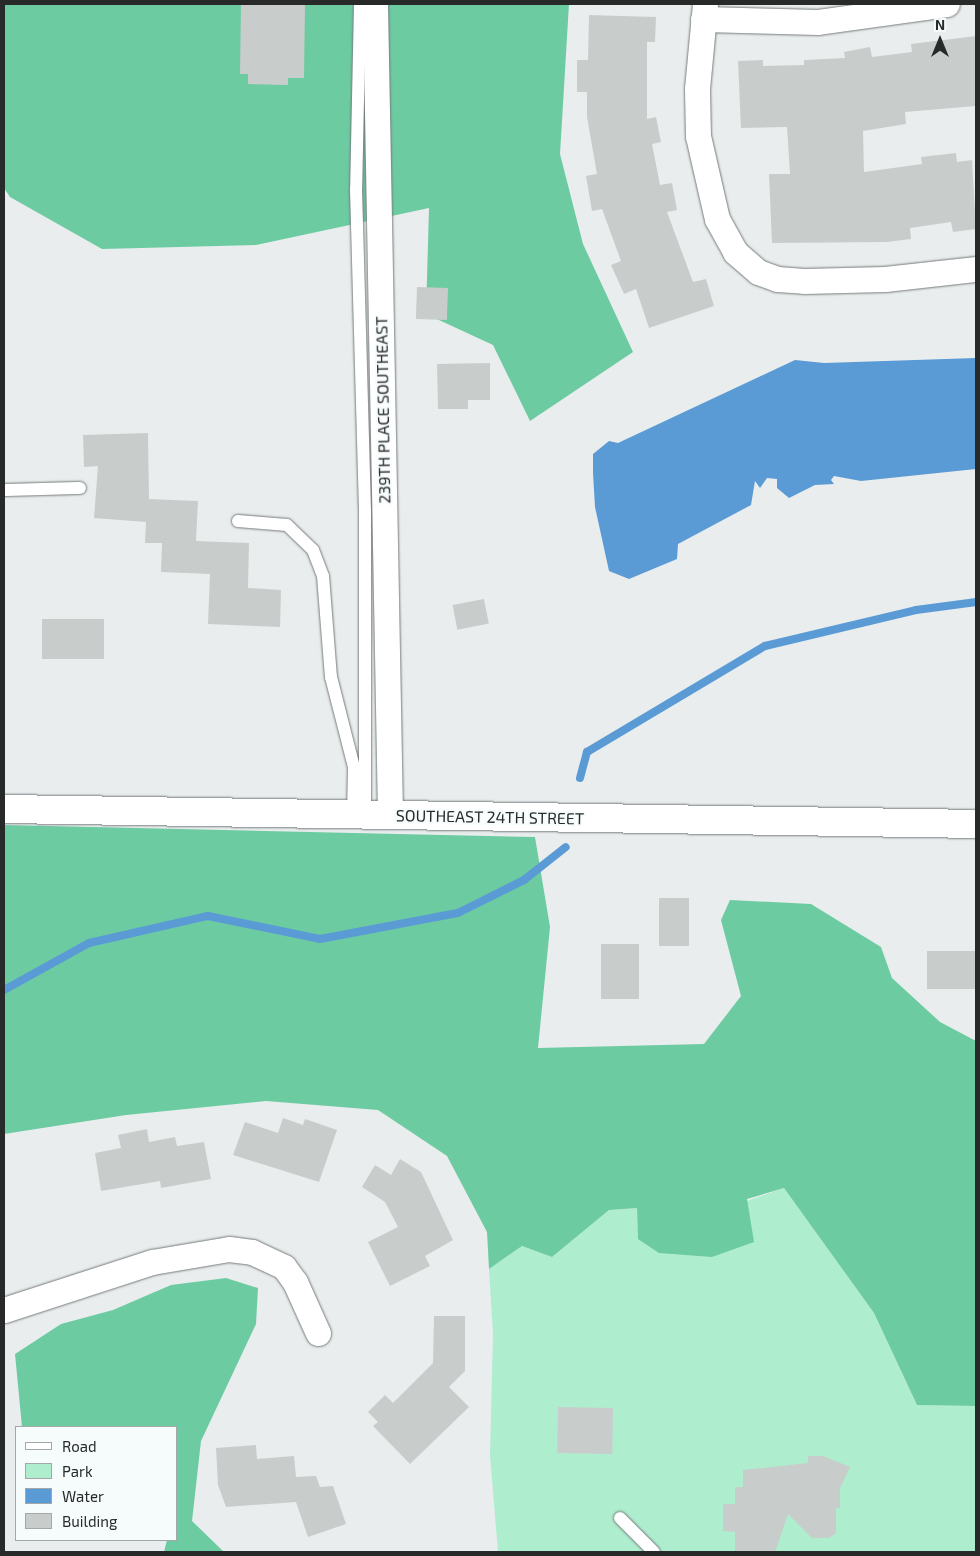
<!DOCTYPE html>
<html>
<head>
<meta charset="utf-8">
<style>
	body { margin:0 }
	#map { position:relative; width:980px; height:1556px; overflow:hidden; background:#e9edee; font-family:"Exo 2",sans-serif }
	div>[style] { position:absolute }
	.green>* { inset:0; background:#afedcf }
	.forest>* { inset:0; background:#6dcba2 }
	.water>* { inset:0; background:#5b9bd5 }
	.stream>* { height:8px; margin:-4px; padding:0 4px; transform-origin:4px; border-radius:4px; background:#5b9bd5 }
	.building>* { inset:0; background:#c8cdcc; transform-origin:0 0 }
	.roads { filter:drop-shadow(0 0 1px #767a7b) drop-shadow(0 0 1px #767a7b) }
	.lane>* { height:12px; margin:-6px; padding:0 6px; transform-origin:6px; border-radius:6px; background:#fff }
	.street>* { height:25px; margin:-12.5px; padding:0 12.5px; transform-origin:12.5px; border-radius:12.5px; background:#fff }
	.secondary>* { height:28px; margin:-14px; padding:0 14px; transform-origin:14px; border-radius:14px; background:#fff }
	span { translate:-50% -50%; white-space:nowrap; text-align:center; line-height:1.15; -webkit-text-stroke:4px #f6fbfb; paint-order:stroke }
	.street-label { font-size:16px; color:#282a2a }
	.frame { position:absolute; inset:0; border:5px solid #282a2a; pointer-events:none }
	.legend { position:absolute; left:15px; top:1426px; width:162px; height:115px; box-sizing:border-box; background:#f6fbfb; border:1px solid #a4a7a7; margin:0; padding:6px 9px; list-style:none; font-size:15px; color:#282a2a }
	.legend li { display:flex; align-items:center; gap:10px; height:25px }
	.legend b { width:25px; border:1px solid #a4a7a7 }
	.north { position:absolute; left:915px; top:15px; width:50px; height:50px; -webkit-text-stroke:4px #f6fbfb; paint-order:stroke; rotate:0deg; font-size:14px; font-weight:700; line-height:20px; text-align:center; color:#282a2a }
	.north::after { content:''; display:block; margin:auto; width:18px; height:22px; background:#282a2a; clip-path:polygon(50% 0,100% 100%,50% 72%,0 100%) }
</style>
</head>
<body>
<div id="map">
	<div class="green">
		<i style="clip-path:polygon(784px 1188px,874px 1313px,917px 1405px,976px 1406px,976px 1552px,498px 1552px,490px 1455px,493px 1334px,489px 1269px,522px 1246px,552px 1257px,609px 1210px,637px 1208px,638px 1239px)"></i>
	</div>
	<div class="forest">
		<i style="clip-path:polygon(4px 4px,569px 4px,560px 154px,583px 244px,633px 352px,530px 421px,493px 345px,426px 314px,429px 208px,256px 245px,102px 249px,10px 197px,4px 188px)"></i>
		<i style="clip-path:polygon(4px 825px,535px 837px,550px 927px,538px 1048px,704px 1044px,741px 996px,721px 920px,730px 900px,811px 904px,881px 947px,892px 978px,940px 1022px,976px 1041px,976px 1406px,917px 1405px,874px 1313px,784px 1188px,747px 1199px,754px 1242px,712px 1257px,659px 1253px,638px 1239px,637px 1208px,609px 1210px,552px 1257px,522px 1246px,489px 1269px,487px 1232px,447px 1156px,378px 1110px,266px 1101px,126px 1115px,4px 1134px)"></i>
		<i style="clip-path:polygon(226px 1278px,258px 1288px,256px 1324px,201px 1441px,192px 1521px,224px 1552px,164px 1552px,167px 1540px,176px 1540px,176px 1427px,22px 1427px,15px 1354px,61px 1324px,113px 1310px,171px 1285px)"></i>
	</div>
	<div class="water">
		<i style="clip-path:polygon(976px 358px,976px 469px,861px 481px,834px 476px,831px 480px,834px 484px,815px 485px,789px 498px,777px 488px,777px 479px,767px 478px,760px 488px,755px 481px,751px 505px,678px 544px,677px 559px,629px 579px,609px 571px,595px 507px,593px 473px,593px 454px,609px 441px,618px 443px,795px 360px,824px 363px)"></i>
	</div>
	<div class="stream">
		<i style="left:580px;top:778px;width:27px;rotate:-75deg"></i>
		<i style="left:587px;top:752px;width:207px;rotate:-30.8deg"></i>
		<i style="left:765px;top:646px;width:155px;rotate:-13.4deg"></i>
		<i style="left:916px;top:610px;width:61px;rotate:-7.6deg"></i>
		<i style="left:4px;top:990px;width:97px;rotate:-28.9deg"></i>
		<i style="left:89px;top:943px;width:122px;rotate:-12.8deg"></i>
		<i style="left:208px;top:916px;width:114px;rotate:11.6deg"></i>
		<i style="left:320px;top:939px;width:140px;rotate:-10.7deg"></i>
		<i style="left:458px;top:913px;width:74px;rotate:-26.6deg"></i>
		<i style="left:524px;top:880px;width:53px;rotate:-38.2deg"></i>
	</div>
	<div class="building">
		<i style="clip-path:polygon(241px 4px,305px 4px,304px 78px,288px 78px,288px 85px,248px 84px,248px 74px,240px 74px)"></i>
		<i style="clip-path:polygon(589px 15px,656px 17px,655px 42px,647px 42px,647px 119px,656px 117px,661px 142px,652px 144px,660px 185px,672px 183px,677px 210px,667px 212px,693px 282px,706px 279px,714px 306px,649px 328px,636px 289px,624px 294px,611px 265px,621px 261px,602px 209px,592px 211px,586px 176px,597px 174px,587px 117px,587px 92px,577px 92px,577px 60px,588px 60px)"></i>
		<i style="clip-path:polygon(976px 36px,976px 106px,905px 112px,906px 124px,863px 131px,864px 172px,922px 164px,921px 157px,956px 153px,957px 162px,972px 160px,976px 229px,953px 232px,951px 222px,910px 228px,911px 239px,887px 242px,772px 243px,769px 174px,790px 174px,787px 127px,741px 128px,738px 61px,763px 60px,763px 66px,804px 65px,804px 60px,845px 58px,844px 52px,870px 47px,872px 57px,912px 52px,911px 44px)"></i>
		<i style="left:417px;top:287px;width:31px;height:32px;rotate:2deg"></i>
		<i style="clip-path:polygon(490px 363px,490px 400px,468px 400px,468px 409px,438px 409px,437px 364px)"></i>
		<i style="clip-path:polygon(148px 433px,149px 499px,198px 501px,196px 541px,249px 543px,248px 588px,281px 590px,280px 627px,208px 624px,210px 574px,161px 572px,162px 543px,145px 543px,146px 522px,94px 518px,98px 466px,84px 467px,83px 435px)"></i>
		<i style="left:484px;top:599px;width:25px;height:32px;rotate:79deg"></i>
		<i style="left:42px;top:619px;width:62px;height:40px"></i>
		<i style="left:659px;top:898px;width:30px;height:48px"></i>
		<i style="left:601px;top:944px;width:38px;height:55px"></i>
		<i style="left:927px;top:951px;width:49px;height:38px"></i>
		<i style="clip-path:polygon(283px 1118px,303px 1125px,305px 1119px,337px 1130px,319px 1182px,233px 1155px,245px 1122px,278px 1133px)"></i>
		<i style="clip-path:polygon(147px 1129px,149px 1142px,175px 1137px,177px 1146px,204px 1142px,211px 1179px,161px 1188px,160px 1181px,101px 1191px,95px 1153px,121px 1148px,118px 1135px)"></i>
		<i style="clip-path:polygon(400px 1159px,421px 1172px,453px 1240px,425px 1256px,430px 1266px,390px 1286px,368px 1242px,398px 1227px,385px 1202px,362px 1187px,375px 1165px,391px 1175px)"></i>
		<i style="clip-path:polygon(434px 1316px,465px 1316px,465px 1371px,449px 1387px,469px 1407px,410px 1464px,373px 1426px,378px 1422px,368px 1412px,385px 1395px,393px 1403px,433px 1363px)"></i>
		<i style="left:558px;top:1407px;width:55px;height:46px;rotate:1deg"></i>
		<i style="clip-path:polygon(256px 1445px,257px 1459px,294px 1456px,296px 1477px,316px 1476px,320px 1487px,333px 1486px,346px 1524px,308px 1537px,296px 1502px,226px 1507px,218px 1485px,216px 1448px)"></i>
		<i style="clip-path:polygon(808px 1456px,823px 1456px,850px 1467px,840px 1488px,840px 1508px,836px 1508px,836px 1533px,829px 1538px,812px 1538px,788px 1514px,775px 1552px,735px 1552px,735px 1532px,723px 1531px,723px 1504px,735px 1504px,735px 1487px,743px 1487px,743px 1470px,808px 1463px)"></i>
	</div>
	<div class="roads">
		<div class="lane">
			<i style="left:360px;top:4px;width:185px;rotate:91.2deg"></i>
			<i style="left:356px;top:189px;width:322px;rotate:88.4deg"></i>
			<i style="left:365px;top:511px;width:304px;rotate:90deg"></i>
			<i style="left:4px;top:490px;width:76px;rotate:-1.5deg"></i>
			<i style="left:238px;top:521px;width:49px;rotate:4.7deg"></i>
			<i style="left:287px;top:525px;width:36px;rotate:44deg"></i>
			<i style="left:313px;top:550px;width:28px;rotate:69deg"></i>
			<i style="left:323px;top:576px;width:101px;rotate:85.5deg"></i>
			<i style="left:331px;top:677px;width:93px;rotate:75.7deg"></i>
			<i style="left:354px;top:767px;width:48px;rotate:91.2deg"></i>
			<i style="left:620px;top:1518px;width:48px;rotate:45deg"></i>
		</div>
		<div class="street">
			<i style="left:375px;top:4px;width:812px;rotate:88.94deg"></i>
			<i style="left:705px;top:4px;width:85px;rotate:95.4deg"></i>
			<i style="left:697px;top:89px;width:47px;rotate:88.8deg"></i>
			<i style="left:698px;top:136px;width:85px;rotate:77.1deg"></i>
			<i style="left:717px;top:219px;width:38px;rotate:61deg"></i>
			<i style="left:735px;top:252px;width:30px;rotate:41deg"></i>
			<i style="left:758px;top:272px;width:20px;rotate:20deg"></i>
			<i style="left:777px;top:279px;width:27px;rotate:4deg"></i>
			<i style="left:804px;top:281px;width:81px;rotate:-1.4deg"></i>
			<i style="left:885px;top:279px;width:92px;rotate:-6.3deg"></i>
			<i style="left:703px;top:19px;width:115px;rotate:1.5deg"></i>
			<i style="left:818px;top:22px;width:130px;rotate:-7.9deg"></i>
			<i style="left:4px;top:1310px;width:156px;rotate:-18deg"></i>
			<i style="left:152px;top:1262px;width:78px;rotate:-9.6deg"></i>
			<i style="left:229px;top:1249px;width:23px;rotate:7deg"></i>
			<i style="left:252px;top:1252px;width:35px;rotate:25deg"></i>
			<i style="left:284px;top:1267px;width:19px;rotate:54deg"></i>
			<i style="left:295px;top:1282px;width:56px;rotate:65.7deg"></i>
		</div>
		<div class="secondary">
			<i style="left:4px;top:809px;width:972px;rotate:0.88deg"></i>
		</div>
	</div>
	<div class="street-label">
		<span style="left:383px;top:410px;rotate:-91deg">239TH PLACE SOUTHEAST</span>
		<span style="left:490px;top:817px;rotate:1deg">SOUTHEAST 24TH STREET</span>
	</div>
	<div class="frame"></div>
	<ul class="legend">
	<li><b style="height:6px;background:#fff"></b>Road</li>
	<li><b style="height:14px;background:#afedcf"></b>Park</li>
	<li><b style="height:14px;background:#5b9bd5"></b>Water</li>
	<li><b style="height:14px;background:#c8cdcc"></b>Building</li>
	</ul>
	<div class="north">N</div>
</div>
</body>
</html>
